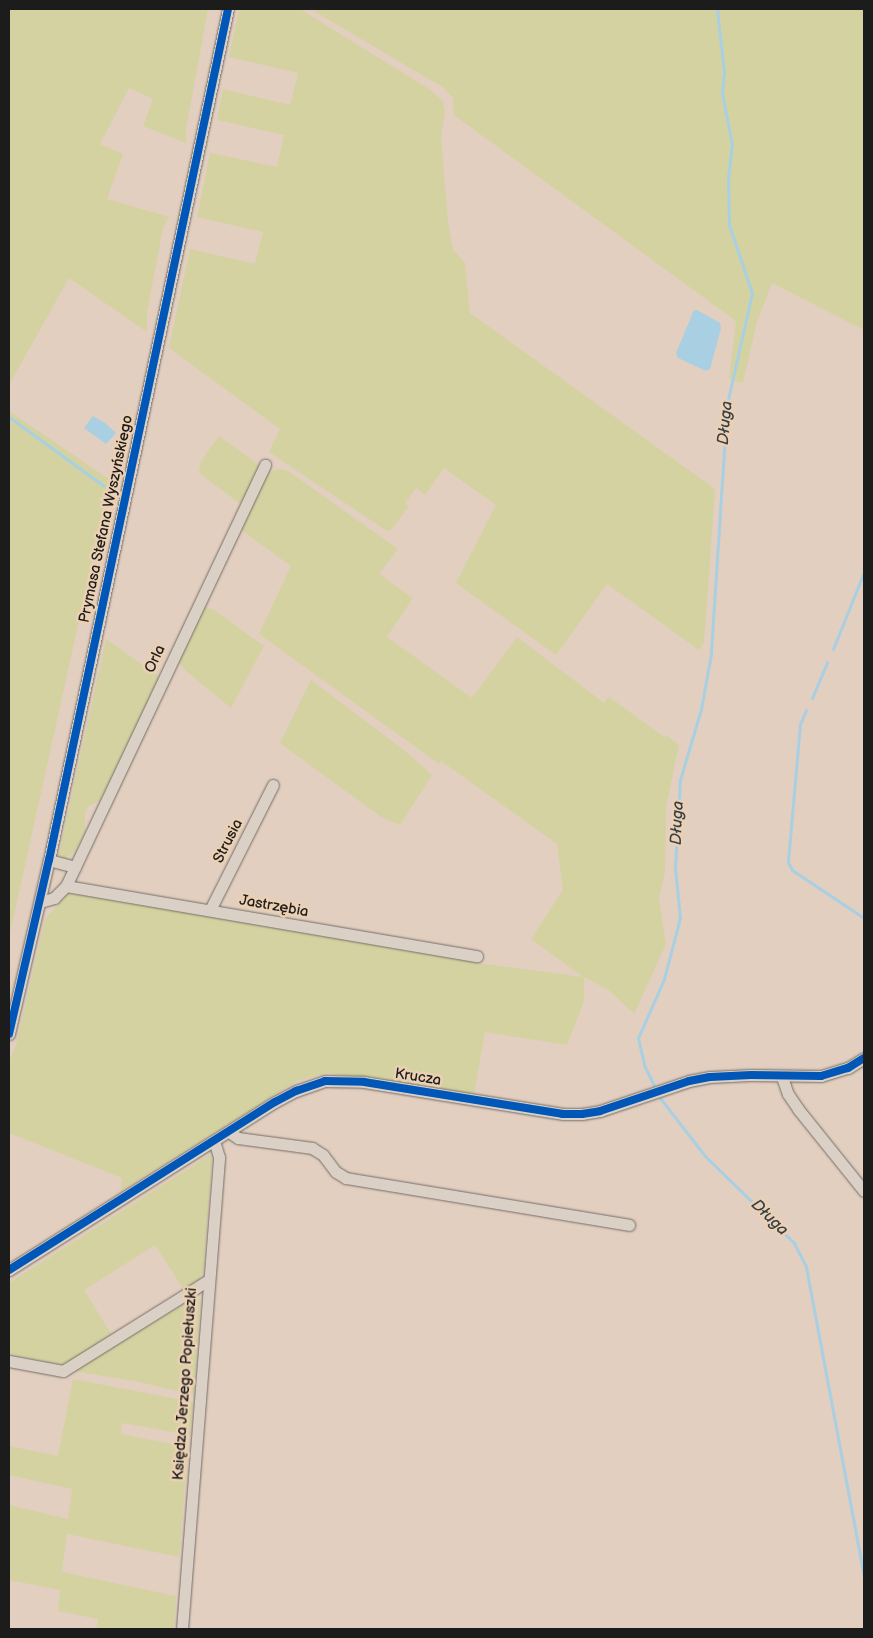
<!DOCTYPE html>
<html>
<head>
<meta charset="utf-8">
<style>
	body { margin:0 }
	#map { position:relative; width:873px; height:1638px; overflow:hidden; background:#e2cfc0; font-family:"Balsamiq Sans",sans-serif }
	div>[style] { position:absolute }
	.green>* { inset:0; background:#d4d2a1 }
	.water>* { inset:0; background:#a9cfe2 }
	.stream>* { height:3px; margin:-1.5px; padding:0 1.5px; transform-origin:1.5px; border-radius:1.5px; background:#a9cfe2 }
	.roads { filter:drop-shadow(0 0 1px #756d66) drop-shadow(0 0 1px #756d66) }
	.minor>* { height:11px; margin:-5.5px; padding:0 5.5px; transform-origin:5.5px; border-radius:5.5px; background:#dad0c5 }
	.cycleway>* { height:8px; margin:-4px; padding:0 4px; transform-origin:4px; border-radius:4px; background:#0057b8 }
	span { translate:-50% -50%; white-space:nowrap; text-align:center; line-height:1.15; -webkit-text-stroke:5px #ecd0b3; paint-order:stroke }
	.street-label { font-size:15px; color:#1c1c1c }
	.water-label { font-size:16px; color:#334047; font-style:italic }
	.frame { position:absolute; inset:0; border:10px solid #1c1c1c; pointer-events:none }
</style>
</head>
<body>
<div id="map">
	<div class="green">
		<i style="clip-path:polygon(9px 9px,208px 9px,186px 130px,186px 143px,143px 126px,153px 99px,129px 88px,100px 144px,123px 154px,107px 199px,169px 217px,163px 228px,147px 312px,147px 332px,69px 278px,9px 385px)"></i>
		<i style="clip-path:polygon(239px 9px,300px 9px,429px 89px,443px 101px,445px 113px,441px 138px,448px 221px,453px 250px,465px 263px,470px 313px,715px 489px,704px 643px,699px 650px,607px 584px,556px 655px,456px 583px,496px 505px,444px 468px,425px 495px,416px 488px,405px 503px,409px 506px,392px 529px,387px 531px,269px 452px,280px 429px,169px 348px,190px 249px,255px 264px,263px 232px,197px 217px,210px 153px,277px 167px,284px 135px,217px 120px,223px 89px,290px 105px,298px 73px,229px 57px)"></i>
		<i style="clip-path:polygon(315px 9px,864px 9px,864px 330px,772px 283px,757px 322px,743px 383px,729px 379px,736px 321px,454px 115px,453px 98px,444px 88px,314px 11px)"></i>
		<i style="clip-path:polygon(9px 411px,110px 480px,9px 938px)"></i>
		<i style="clip-path:polygon(219px 436px,262px 467px,243px 506px,199px 473px,201px 461px)"></i>
		<i style="clip-path:polygon(279px 469px,288px 471px,398px 549px,379px 574px,413px 598px,387px 637px,472px 698px,517px 637px,604px 703px,609px 697px,664px 737px,666px 735px,679px 745px,666px 807px,665px 872px,659px 898px,666px 944px,634px 1014px,610px 991px,584px 977px,584px 1001px,567px 1045px,485px 1032px,474px 1094px,327px 1073px,297px 1081px,121px 1191px,122px 1178px,9px 1133px,9px 1062px,16px 1045px,45px 919px,70px 892px,479px 963px,583px 977px,531px 939px,563px 890px,557px 844px,441px 761px,439px 764px,259px 634px,291px 566px,240px 529px,265px 478px,274px 470px)"></i>
		<i style="clip-path:polygon(205px 607px,214px 610px,264px 646px,231px 708px,186px 671px,178px 661px)"></i>
		<i style="clip-path:polygon(106px 639px,160px 677px,100px 801px,89px 806px,85px 812px,85px 832px,75px 851px,64px 860px,58px 858px)"></i>
		<i style="clip-path:polygon(311px 680px,405px 751px,432px 775px,400px 825px,381px 817px,280px 743px)"></i>
		<i style="clip-path:polygon(210px 1155px,212px 1161px,203px 1274px,199px 1280px,184px 1290px,155px 1245px,84px 1290px,112px 1335px,69px 1362px,57px 1364px,9px 1354px,9px 1283px)"></i>
		<i style="clip-path:polygon(196px 1296px,200px 1299px,194px 1395px,139px 1382px,74px 1371px)"></i>
		<i style="clip-path:polygon(73px 1379px,193px 1402px,190px 1435px,122px 1423px,121px 1434px,188px 1447px,179px 1557px,67px 1534px,62px 1572px,176px 1596px,174px 1629px,96px 1629px,98px 1619px,58px 1611px,60px 1590px,9px 1580px,9px 1505px,68px 1519px,72px 1489px,9px 1475px,9px 1446px,58px 1456px)"></i>
	</div>
	<div class="water">
		<i style="clip-path:polygon(694px 310px,697px 310px,720px 323px,721px 328px,710px 369px,706px 371px,678px 358px,676px 353px)"></i>
		<i style="clip-path:polygon(93px 416px,105px 423px,116px 433px,106px 444px,84px 428px)"></i>
	</div>
	<div class="stream">
		<i style="left:717px;top:9px;width:64px;rotate:83.8deg"></i>
		<i style="left:724px;top:73px;width:20px;rotate:96deg"></i>
		<i style="left:722px;top:93px;width:53px;rotate:79.1deg"></i>
		<i style="left:732px;top:145px;width:32px;rotate:97deg"></i>
		<i style="left:728px;top:177px;width:48px;rotate:88.8deg"></i>
		<i style="left:729px;top:225px;width:72px;rotate:71.3deg"></i>
		<i style="left:752px;top:293px;width:114px;rotate:102.7deg"></i>
		<i style="left:727px;top:404px;width:251px;rotate:93.7deg"></i>
		<i style="left:711px;top:654px;width:56px;rotate:100.3deg"></i>
		<i style="left:701px;top:709px;width:74px;rotate:106.5deg"></i>
		<i style="left:680px;top:780px;width:88px;rotate:93.3deg"></i>
		<i style="left:675px;top:868px;width:50px;rotate:84.3deg"></i>
		<i style="left:680px;top:918px;width:63px;rotate:104.7deg"></i>
		<i style="left:664px;top:979px;width:64px;rotate:113.8deg"></i>
		<i style="left:638px;top:1038px;width:28px;rotate:77deg"></i>
		<i style="left:644px;top:1065px;width:37px;rotate:64deg"></i>
		<i style="left:660px;top:1098px;width:73px;rotate:52.2deg"></i>
		<i style="left:705px;top:1156px;width:124px;rotate:44.3deg"></i>
		<i style="left:794px;top:1243px;width:27px;rotate:63deg"></i>
		<i style="left:806px;top:1267px;width:314px;rotate:79.4deg"></i>
		<i style="left:9px;top:417px;width:117px;rotate:36deg"></i>
		<i style="left:833px;top:649px;width:83px;rotate:-68.1deg"></i>
		<i style="left:812px;top:698px;width:39px;rotate:-67deg"></i>
		<i style="left:806px;top:710px;width:15px;rotate:113deg"></i>
		<i style="left:800px;top:724px;width:139px;rotate:95deg"></i>
		<i style="left:788px;top:862px;width:9px;rotate:63deg"></i>
		<i style="left:792px;top:870px;width:87px;rotate:33.7deg"></i>
	</div>
	<div class="roads">
		<div class="minor">
			<i style="left:49px;top:860px;width:27px;rotate:15deg"></i>
			<i style="left:66px;top:886px;width:417px;rotate:9.7deg"></i>
			<i style="left:40px;top:902px;width:15px;rotate:-16deg"></i>
			<i style="left:54px;top:898px;width:17px;rotate:-45deg"></i>
			<i style="left:66px;top:886px;width:466px;rotate:-64.7deg"></i>
			<i style="left:210px;top:910px;width:140px;rotate:-63.3deg"></i>
			<i style="left:9px;top:1034px;width:179px;rotate:-77.1deg"></i>
			<i style="left:49px;top:860px;width:870px;rotate:-78.12deg"></i>
			<i style="left:782px;top:1077px;width:18px;rotate:71deg"></i>
			<i style="left:788px;top:1094px;width:18px;rotate:56deg"></i>
			<i style="left:798px;top:1109px;width:105px;rotate:51.2deg"></i>
			<i style="left:229px;top:1132px;width:11px;rotate:34deg"></i>
			<i style="left:238px;top:1138px;width:75px;rotate:7.7deg"></i>
			<i style="left:312px;top:1148px;width:13px;rotate:32deg"></i>
			<i style="left:323px;top:1155px;width:21px;rotate:53deg"></i>
			<i style="left:336px;top:1172px;width:12px;rotate:31deg"></i>
			<i style="left:346px;top:1178px;width:287px;rotate:9.4deg"></i>
			<i style="left:9px;top:1270px;width:315px;rotate:-32.3deg"></i>
			<i style="left:275px;top:1102px;width:24px;rotate:-28deg"></i>
			<i style="left:296px;top:1091px;width:31px;rotate:-19deg"></i>
			<i style="left:325px;top:1081px;width:39px;rotate:1deg"></i>
			<i style="left:364px;top:1082px;width:202px;rotate:9.1deg"></i>
			<i style="left:563px;top:1114px;width:19px"></i>
			<i style="left:582px;top:1114px;width:18px;rotate:-9deg"></i>
			<i style="left:600px;top:1111px;width:94px;rotate:-18.6deg"></i>
			<i style="left:689px;top:1081px;width:21px;rotate:-11deg"></i>
			<i style="left:710px;top:1077px;width:41px;rotate:-2.8deg"></i>
			<i style="left:751px;top:1075px;width:70px;rotate:0.8deg"></i>
			<i style="left:821px;top:1076px;width:28px;rotate:-17deg"></i>
			<i style="left:848px;top:1068px;width:19px;rotate:-32deg"></i>
			<i style="left:9px;top:1361px;width:55px;rotate:10.5deg"></i>
			<i style="left:63px;top:1371px;width:170px;rotate:-32deg"></i>
			<i style="left:182px;top:1629px;width:473px;rotate:-85.5deg"></i>
			<i style="left:219px;top:1157px;width:17px;rotate:-107deg"></i>
		</div>
	</div>
	<div class="cycleway">
		<i style="left:9px;top:1034px;width:179px;rotate:-77.1deg"></i>
		<i style="left:49px;top:860px;width:870px;rotate:-78.12deg"></i>
		<i style="left:9px;top:1270px;width:315px;rotate:-32.3deg"></i>
		<i style="left:275px;top:1102px;width:24px;rotate:-28deg"></i>
		<i style="left:296px;top:1091px;width:31px;rotate:-19deg"></i>
		<i style="left:325px;top:1081px;width:39px;rotate:1deg"></i>
		<i style="left:364px;top:1082px;width:202px;rotate:9.1deg"></i>
		<i style="left:563px;top:1114px;width:19px"></i>
		<i style="left:582px;top:1114px;width:18px;rotate:-9deg"></i>
		<i style="left:600px;top:1111px;width:94px;rotate:-18.6deg"></i>
		<i style="left:689px;top:1081px;width:21px;rotate:-11deg"></i>
		<i style="left:710px;top:1077px;width:41px;rotate:-2.8deg"></i>
		<i style="left:751px;top:1075px;width:70px;rotate:0.8deg"></i>
		<i style="left:821px;top:1076px;width:28px;rotate:-17deg"></i>
		<i style="left:848px;top:1068px;width:19px;rotate:-32deg"></i>
	</div>
	<div class="street-label">
		<span style="left:106px;top:519px;rotate:-78deg">Prymasa Stefana Wyszyńskiego</span>
		<span style="left:155px;top:659px;rotate:-65deg">Orla</span>
		<span style="left:228px;top:841px;rotate:-63deg">Strusia</span>
		<span style="left:274px;top:906px;rotate:10deg">Jastrzębia</span>
		<span style="left:418px;top:1077px;rotate:9deg">Krucza</span>
		<span style="left:185px;top:1384px;rotate:-86deg">Księdza Jerzego Popiełuszki</span>
	</div>
	<div class="water-label">
		<span style="left:726px;top:423px;rotate:-85deg">Długa</span>
		<span style="left:678px;top:823px;rotate:-87deg">Długa</span>
		<span style="left:769px;top:1218px;rotate:44deg">Długa</span>
	</div>
	<div class="frame"></div>
</div>
</body>
</html>
